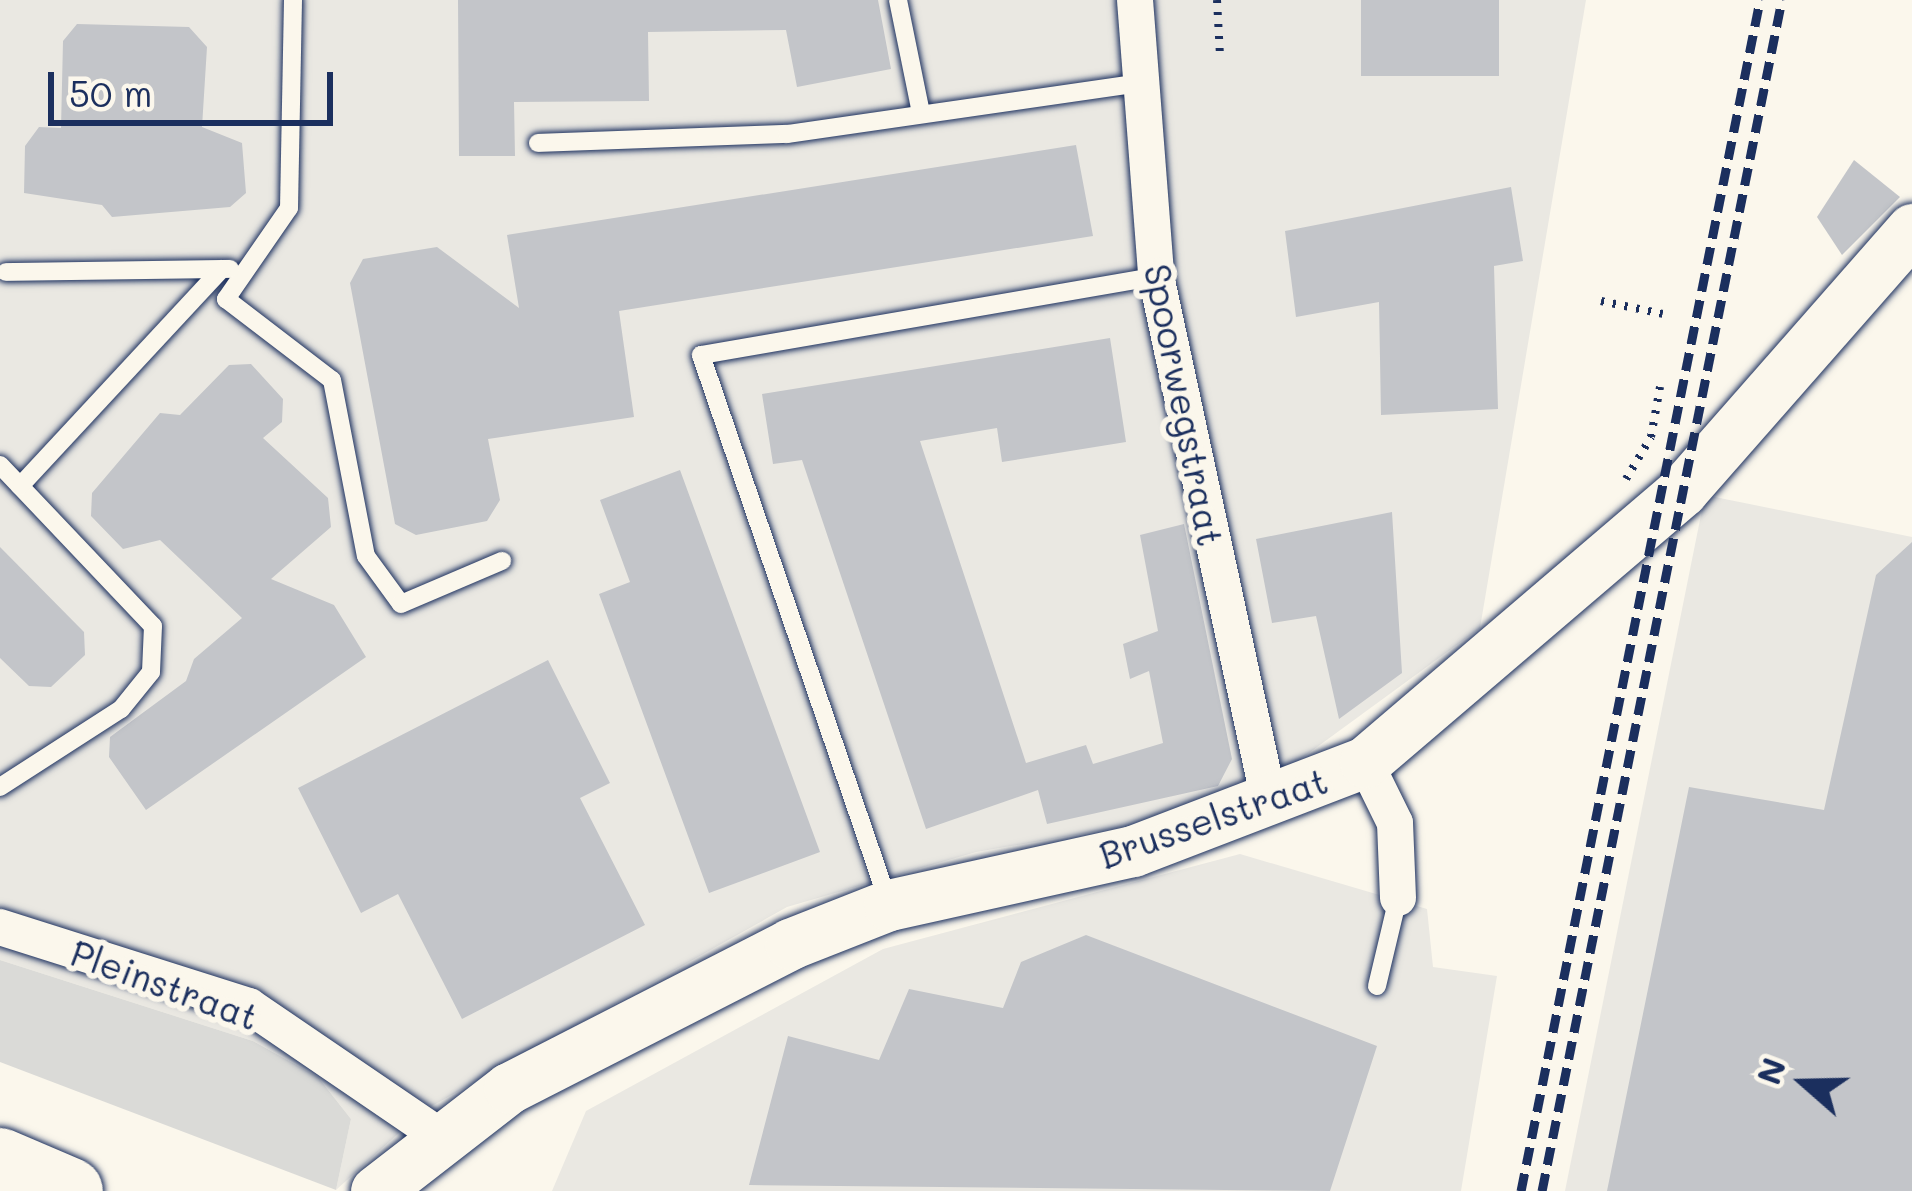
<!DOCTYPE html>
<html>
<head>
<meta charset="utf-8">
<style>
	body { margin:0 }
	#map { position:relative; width:1912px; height:1191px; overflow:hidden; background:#fbf7ec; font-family:Mali,sans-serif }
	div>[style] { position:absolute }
	.built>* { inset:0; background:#eae8e2 }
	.green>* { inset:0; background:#dadad7 }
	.building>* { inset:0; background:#c3c5c9; transform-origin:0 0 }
	.path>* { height:8px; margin-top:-4px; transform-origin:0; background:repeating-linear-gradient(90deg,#1b2f5e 0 3px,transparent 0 12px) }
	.roads { filter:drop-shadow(0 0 3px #1b2f5e) drop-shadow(0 0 3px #1b2f5e) }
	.lane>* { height:18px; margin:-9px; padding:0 9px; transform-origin:9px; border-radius:9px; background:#fbf7ec }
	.street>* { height:36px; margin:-18px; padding:0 18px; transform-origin:18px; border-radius:18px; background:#fbf7ec }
	.secondary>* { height:51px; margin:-25.5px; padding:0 25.5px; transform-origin:25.5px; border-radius:25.5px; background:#fbf7ec }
	.highway>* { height:66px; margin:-33px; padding:0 33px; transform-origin:33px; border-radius:33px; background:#fbf7ec }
	.rail>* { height:9px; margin-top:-4.5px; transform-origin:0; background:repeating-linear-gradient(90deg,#1b2f5e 0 18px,transparent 0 27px) }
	span { translate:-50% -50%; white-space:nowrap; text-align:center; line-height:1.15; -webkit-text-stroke:12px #fbf7ec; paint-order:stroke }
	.street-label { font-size:36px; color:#1b2f5e }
	.north { position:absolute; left:1744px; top:1023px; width:120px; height:120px; -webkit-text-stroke:9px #fbf7ec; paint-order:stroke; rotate:290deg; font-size:33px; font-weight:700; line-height:48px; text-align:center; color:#1b2f5e }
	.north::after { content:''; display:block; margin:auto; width:42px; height:54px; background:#1b2f5e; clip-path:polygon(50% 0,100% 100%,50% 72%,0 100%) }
	.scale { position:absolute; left:48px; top:72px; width:285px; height:54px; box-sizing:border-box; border:6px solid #1b2f5e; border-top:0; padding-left:15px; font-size:36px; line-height:42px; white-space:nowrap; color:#1b2f5e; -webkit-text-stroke:9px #fbf7ec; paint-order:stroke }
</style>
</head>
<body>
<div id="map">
	<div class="built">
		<i style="clip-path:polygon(0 0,1586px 0,1480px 628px,1276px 777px,1151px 822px,976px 852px,787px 907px,423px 1111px,336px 1190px,351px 1119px,318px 1077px,253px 1041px,0 960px)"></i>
		<i style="clip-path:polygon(1705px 495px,1912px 537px,1912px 1191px,1565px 1191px)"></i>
		<i style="clip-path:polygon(1240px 854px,1427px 909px,1433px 967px,1497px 976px,1461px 1191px,552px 1191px,586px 1111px,883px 949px)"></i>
	</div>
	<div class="green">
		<i style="clip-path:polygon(0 960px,253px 1041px,318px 1077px,351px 1119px,336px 1190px,0 1062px)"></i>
	</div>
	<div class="building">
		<i style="clip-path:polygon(458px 0,878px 0,891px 69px,797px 87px,786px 30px,648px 32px,649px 101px,514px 102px,515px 156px,459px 156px)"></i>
		<i style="left:1361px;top:0;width:138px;height:76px"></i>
		<i style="clip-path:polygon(77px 24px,189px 27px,207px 47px,202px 127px,242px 143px,246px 193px,230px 207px,112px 217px,102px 205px,24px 193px,25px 146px,39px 127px,61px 128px,63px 41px)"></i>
		<i style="clip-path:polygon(1076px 145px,1093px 236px,619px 311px,634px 417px,488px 439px,500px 500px,487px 521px,416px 535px,395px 524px,350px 283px,363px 259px,437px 247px,519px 308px,507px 235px)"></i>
		<i style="clip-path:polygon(1854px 160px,1900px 197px,1842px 255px,1817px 217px)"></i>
		<i style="clip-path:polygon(1511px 187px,1523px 261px,1494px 266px,1498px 409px,1381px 415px,1379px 302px,1296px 317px,1285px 231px)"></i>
		<i style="clip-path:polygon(1110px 338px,1126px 442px,1002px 462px,997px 428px,920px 441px,1026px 763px,1086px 745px,1093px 764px,1163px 743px,1149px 671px,1130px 679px,1123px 644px,1158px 631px,1140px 535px,1184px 524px,1232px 759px,1218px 786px,1047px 824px,1038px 790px,926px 829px,802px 460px,773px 464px,762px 394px)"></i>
		<i style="clip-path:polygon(251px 364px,283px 399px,282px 422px,263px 438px,328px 498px,331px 527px,271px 579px,334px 605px,366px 657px,146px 810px,109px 757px,110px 737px,186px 681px,194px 659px,242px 618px,160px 540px,123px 549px,91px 516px,92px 493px,160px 413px,180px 415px,229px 365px)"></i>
		<i style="clip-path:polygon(680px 470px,820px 852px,709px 893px,599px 594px,630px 582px,600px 500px)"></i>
		<i style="clip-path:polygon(1392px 512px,1402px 673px,1339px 719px,1316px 616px,1272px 623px,1256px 539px)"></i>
		<i style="clip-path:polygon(1912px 542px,1912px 1191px,1607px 1191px,1689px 787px,1824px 810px,1876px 575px)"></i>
		<i style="clip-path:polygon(0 547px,84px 632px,85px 655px,51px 687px,29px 686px,0 658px)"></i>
		<i style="clip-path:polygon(548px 660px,610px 783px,580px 798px,645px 925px,462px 1019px,398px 894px,361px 913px,298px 788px)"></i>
		<i style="clip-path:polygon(1086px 935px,1377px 1046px,1330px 1191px,749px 1185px,788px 1036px,879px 1060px,909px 989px,1003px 1008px,1021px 962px)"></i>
	</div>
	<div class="path">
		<i style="left:1217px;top:0;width:55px;rotate:86.9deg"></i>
		<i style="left:1601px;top:301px;width:63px;rotate:11.8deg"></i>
		<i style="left:1626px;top:479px;width:49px;rotate:-59.2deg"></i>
		<i style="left:1651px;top:437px;width:51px;rotate:-79.8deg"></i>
	</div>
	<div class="roads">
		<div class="lane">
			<i style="left:293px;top:0;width:208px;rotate:91.1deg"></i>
			<i style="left:289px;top:208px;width:111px;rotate:124.7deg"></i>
			<i style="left:226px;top:299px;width:133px;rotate:37.4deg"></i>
			<i style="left:332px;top:380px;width:179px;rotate:79.1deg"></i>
			<i style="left:366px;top:556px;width:59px;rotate:53.9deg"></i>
			<i style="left:401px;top:604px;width:110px;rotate:-23.1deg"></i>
			<i style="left:898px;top:0;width:115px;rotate:78.5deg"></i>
			<i style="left:538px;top:143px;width:249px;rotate:-2.1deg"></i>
			<i style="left:787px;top:134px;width:356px;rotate:-8.2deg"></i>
			<i style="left:6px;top:272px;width:224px;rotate:-0.8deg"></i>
			<i style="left:0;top:465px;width:222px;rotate:46.5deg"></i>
			<i style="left:153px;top:626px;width:46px;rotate:92.5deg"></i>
			<i style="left:151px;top:672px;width:48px;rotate:129deg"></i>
			<i style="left:121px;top:709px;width:144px;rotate:147.2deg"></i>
			<i style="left:20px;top:486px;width:296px;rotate:-47.1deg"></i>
			<i style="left:888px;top:901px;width:577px;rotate:-108.91deg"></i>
			<i style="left:701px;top:355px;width:462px;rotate:-9.8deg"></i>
			<i style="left:1377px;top:986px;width:90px;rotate:-76.6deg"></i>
		</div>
		<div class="street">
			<i style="left:1135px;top:0;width:277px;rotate:85.6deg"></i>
			<i style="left:1156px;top:276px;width:541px;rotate:77.84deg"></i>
			<i style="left:1365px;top:762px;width:68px;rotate:63.8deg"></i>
			<i style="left:1395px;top:823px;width:75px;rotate:87.7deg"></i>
			<i style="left:0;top:927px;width:261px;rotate:17.6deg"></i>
			<i style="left:249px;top:1006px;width:232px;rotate:34.3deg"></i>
		</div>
		<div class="secondary">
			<i style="left:376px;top:1191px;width:168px;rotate:-37.8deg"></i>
			<i style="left:509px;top:1088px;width:316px;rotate:-27.1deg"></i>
			<i style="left:790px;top:944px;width:106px;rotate:-21.5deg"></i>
			<i style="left:889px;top:905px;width:250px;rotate:-12.5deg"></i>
			<i style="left:1133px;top:851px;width:248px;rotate:-21deg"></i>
			<i style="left:1365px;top:762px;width:417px;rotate:-40.5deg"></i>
			<i style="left:1682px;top:491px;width:349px;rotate:-48.7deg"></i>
		</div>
		<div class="highway">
			<i style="left:0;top:1161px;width:76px;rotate:23.2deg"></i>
		</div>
	</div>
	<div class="rail">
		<i style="left:1521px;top:1191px;width:1215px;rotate:-78.65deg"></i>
		<i style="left:1542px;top:1191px;width:1215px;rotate:-78.61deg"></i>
	</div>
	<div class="street-label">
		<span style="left:1185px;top:405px;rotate:79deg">Spoorwegstraat</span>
		<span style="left:1213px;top:817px;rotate:-19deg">Brusselstraat</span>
		<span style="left:165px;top:984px;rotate:20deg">Pleinstraat</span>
	</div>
	<div class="north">N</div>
	<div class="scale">50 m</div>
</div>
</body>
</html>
